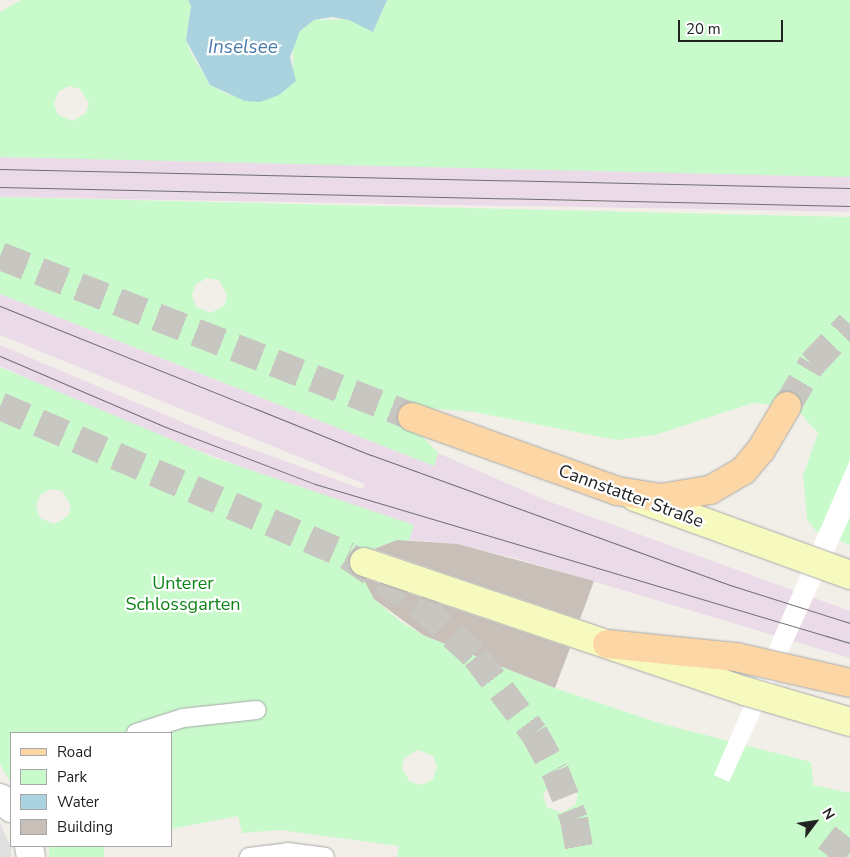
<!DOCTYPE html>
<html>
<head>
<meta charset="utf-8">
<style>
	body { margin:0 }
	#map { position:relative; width:850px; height:857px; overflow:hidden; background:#f2efe9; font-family:"Nunito Sans",sans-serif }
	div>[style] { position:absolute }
	.residential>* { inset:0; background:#e0dfdf }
	.industrial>* { inset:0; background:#ebdbe8; transform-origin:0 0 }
	.park>* { inset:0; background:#c8facc; transform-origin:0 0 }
	.water>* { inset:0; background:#aad3df }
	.pier>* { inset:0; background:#fff }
	.building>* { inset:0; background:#c7bfb8 }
	.primary-tunnel>* { height:28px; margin-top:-14px; transform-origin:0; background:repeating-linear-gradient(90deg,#c8c6c1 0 28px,transparent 0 42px) }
	.roads { filter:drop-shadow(0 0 1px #a9a9a9) drop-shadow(0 0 1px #a9a9a9) }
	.service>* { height:18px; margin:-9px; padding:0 9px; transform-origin:9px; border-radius:9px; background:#fff }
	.minor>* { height:28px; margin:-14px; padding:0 14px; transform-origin:14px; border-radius:14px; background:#fff }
	.secondary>* { height:28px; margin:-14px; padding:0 14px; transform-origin:14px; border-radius:14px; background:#f7fabf }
	.primary>* { height:28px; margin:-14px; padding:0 14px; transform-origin:14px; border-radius:14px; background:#fcd6a4 }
	.tram>* { height:1px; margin:-0.5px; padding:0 0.5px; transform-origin:0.5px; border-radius:0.5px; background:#707070 }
	span { translate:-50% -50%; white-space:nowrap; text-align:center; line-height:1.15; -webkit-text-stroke:4.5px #fff; paint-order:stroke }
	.street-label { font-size:18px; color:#222 }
	.park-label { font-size:18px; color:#0c8416 }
	.water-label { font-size:19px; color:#4a7aab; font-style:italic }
	.legend { position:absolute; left:10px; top:732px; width:162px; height:115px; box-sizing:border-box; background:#fff; border:1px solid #a7a7a7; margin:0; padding:6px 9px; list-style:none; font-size:15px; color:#222 }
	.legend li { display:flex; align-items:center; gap:10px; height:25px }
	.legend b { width:25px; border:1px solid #a7a7a7 }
	.north { position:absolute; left:790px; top:797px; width:50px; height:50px; -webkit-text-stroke:4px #fff; paint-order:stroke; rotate:59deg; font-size:14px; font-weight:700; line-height:20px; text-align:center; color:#222 }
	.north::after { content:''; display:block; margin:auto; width:18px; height:22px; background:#222; clip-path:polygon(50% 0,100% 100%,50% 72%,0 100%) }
	.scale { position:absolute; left:678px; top:20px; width:105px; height:22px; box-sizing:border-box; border:2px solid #222; border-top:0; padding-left:6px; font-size:15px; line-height:18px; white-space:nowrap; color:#222; -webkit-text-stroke:4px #fff; paint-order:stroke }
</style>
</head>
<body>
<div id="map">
	<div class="residential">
		<i style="clip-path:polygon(0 823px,11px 848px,11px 857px,0 857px)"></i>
	</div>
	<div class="industrial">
		<i style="left:0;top:157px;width:850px;height:40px;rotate:1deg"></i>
		<i style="clip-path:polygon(0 294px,434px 466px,438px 453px,545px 500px,850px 611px,850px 658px,525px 561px,458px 544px,409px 540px,414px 526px,303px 490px,121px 421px,0 366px,0 345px,213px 435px,362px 489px,365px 484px,0 335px)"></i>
	</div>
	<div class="park">
		<i style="clip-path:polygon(evenodd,21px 0,188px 0,191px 6px,186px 40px,191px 53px,210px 85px,229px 95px,293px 74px,293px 44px,300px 31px,314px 20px,349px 19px,373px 31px,387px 0,850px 0,850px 177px,0 157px,0 12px,21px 0,69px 86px,80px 89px,89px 103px,86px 113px,73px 121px,58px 115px,54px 104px,58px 92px,69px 86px)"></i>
		<i style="clip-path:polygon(evenodd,0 197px,850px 217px,850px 545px,816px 531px,807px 519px,803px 476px,818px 433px,801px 414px,787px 406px,753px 403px,655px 435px,617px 440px,474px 412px,428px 408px,419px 410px,413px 427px,438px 453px,434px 466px,0 294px,0 197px,207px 278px,219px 280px,227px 295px,225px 305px,211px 313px,196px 307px,192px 295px,196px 284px,207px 278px)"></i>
		<i style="clip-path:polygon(evenodd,0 367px,215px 458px,414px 525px,409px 540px,373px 549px,362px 570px,374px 599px,401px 622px,423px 635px,555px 688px,659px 723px,811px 762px,813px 785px,850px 793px,850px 857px,397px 857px,399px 846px,280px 830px,242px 833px,238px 816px,171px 829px,171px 733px,11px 733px,11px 783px,0 764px,0 367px,51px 489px,62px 491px,71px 506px,68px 516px,54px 524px,40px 518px,36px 506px,40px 495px,51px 489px,0 367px,418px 750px,433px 756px,437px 767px,433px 779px,422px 785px,410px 782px,402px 768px,404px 758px,418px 750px,0 367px,564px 778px,574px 784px,578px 795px,575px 805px,561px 813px,547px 807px,543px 795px,552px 780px,564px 778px)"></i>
		<i style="left:49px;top:846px;width:55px;height:12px"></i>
	</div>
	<div class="water">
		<i style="clip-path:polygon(188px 0,387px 0,373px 32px,349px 20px,332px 17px,314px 20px,300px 31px,290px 57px,296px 81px,279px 95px,260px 102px,245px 101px,210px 85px,186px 40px,191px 6px)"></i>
	</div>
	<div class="pier">
		<i style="clip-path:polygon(850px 460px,850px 517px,729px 782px,714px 775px)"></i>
	</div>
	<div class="building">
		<i style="clip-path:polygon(397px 540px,458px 544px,594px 581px,580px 619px,374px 549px)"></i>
		<i style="clip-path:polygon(363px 578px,570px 648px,555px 688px,423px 635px,374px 599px)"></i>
	</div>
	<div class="primary-tunnel">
		<i style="left:0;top:256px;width:442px;rotate:21.3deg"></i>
		<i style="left:0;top:406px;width:379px;rotate:23.3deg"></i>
		<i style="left:348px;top:556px;width:90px;rotate:34.6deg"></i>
		<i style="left:422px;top:607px;width:74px;rotate:42.8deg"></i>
		<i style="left:476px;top:657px;width:96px;rotate:52.7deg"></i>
		<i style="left:534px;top:733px;width:43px;rotate:61.1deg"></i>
		<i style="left:555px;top:771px;width:52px;rotate:68.4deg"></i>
		<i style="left:574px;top:819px;width:39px;rotate:80deg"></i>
		<i style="left:787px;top:406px;width:49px;rotate:-59.2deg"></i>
		<i style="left:812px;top:364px;width:55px;rotate:-46.5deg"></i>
		<i style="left:829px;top:857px;width:34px;rotate:-52deg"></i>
	</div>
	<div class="roads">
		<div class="service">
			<i style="left:136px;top:733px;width:49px;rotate:-17.7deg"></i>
			<i style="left:183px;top:718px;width:74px;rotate:-6.2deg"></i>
			<i style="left:249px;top:857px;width:38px;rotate:-7deg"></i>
			<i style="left:287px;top:852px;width:38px;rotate:7deg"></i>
		</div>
		<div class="minor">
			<i style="left:0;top:798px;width:15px;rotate:42deg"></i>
			<i style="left:29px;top:846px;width:11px;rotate:80deg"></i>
		</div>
		<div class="secondary">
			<i style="left:635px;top:497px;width:229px;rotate:19.9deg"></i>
			<i style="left:364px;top:562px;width:402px;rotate:18.7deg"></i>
			<i style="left:745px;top:691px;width:109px;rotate:16.4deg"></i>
		</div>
		<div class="primary">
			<i style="left:412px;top:417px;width:218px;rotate:19.8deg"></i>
			<i style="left:617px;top:491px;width:45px;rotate:9deg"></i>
			<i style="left:661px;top:498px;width:50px;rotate:-9.3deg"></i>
			<i style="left:710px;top:490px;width:39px;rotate:-30deg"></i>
			<i style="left:744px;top:470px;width:26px;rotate:-50deg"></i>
			<i style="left:761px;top:450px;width:51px;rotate:-59.4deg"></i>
			<i style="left:607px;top:644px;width:130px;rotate:5.8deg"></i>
			<i style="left:736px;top:657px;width:117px;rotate:12.8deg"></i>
		</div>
	</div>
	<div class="tram">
		<i style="left:0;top:169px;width:850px;rotate:1.28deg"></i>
		<i style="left:0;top:187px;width:850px;rotate:1.28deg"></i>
		<i style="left:0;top:306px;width:400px;rotate:21.9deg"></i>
		<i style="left:371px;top:455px;width:382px;rotate:19.9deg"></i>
		<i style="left:730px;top:585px;width:126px;rotate:17.6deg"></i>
		<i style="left:0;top:356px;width:177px;rotate:23.2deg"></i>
		<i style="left:163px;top:426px;width:163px;rotate:20.9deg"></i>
		<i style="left:315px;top:484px;width:558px;rotate:16.55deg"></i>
	</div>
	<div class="street-label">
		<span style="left:631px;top:496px;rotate:20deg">Cannstatter Straße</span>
	</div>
	<div class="park-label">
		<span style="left:183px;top:594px">Unterer<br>Schlossgarten</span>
	</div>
	<div class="water-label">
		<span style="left:243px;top:48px">Inselsee</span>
	</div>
	<ul class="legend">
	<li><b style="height:6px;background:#fcd6a4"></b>Road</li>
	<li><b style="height:14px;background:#c8facc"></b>Park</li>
	<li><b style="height:14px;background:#aad3df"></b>Water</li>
	<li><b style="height:14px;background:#c7bfb8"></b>Building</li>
	</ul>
	<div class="north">N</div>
	<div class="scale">20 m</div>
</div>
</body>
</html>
